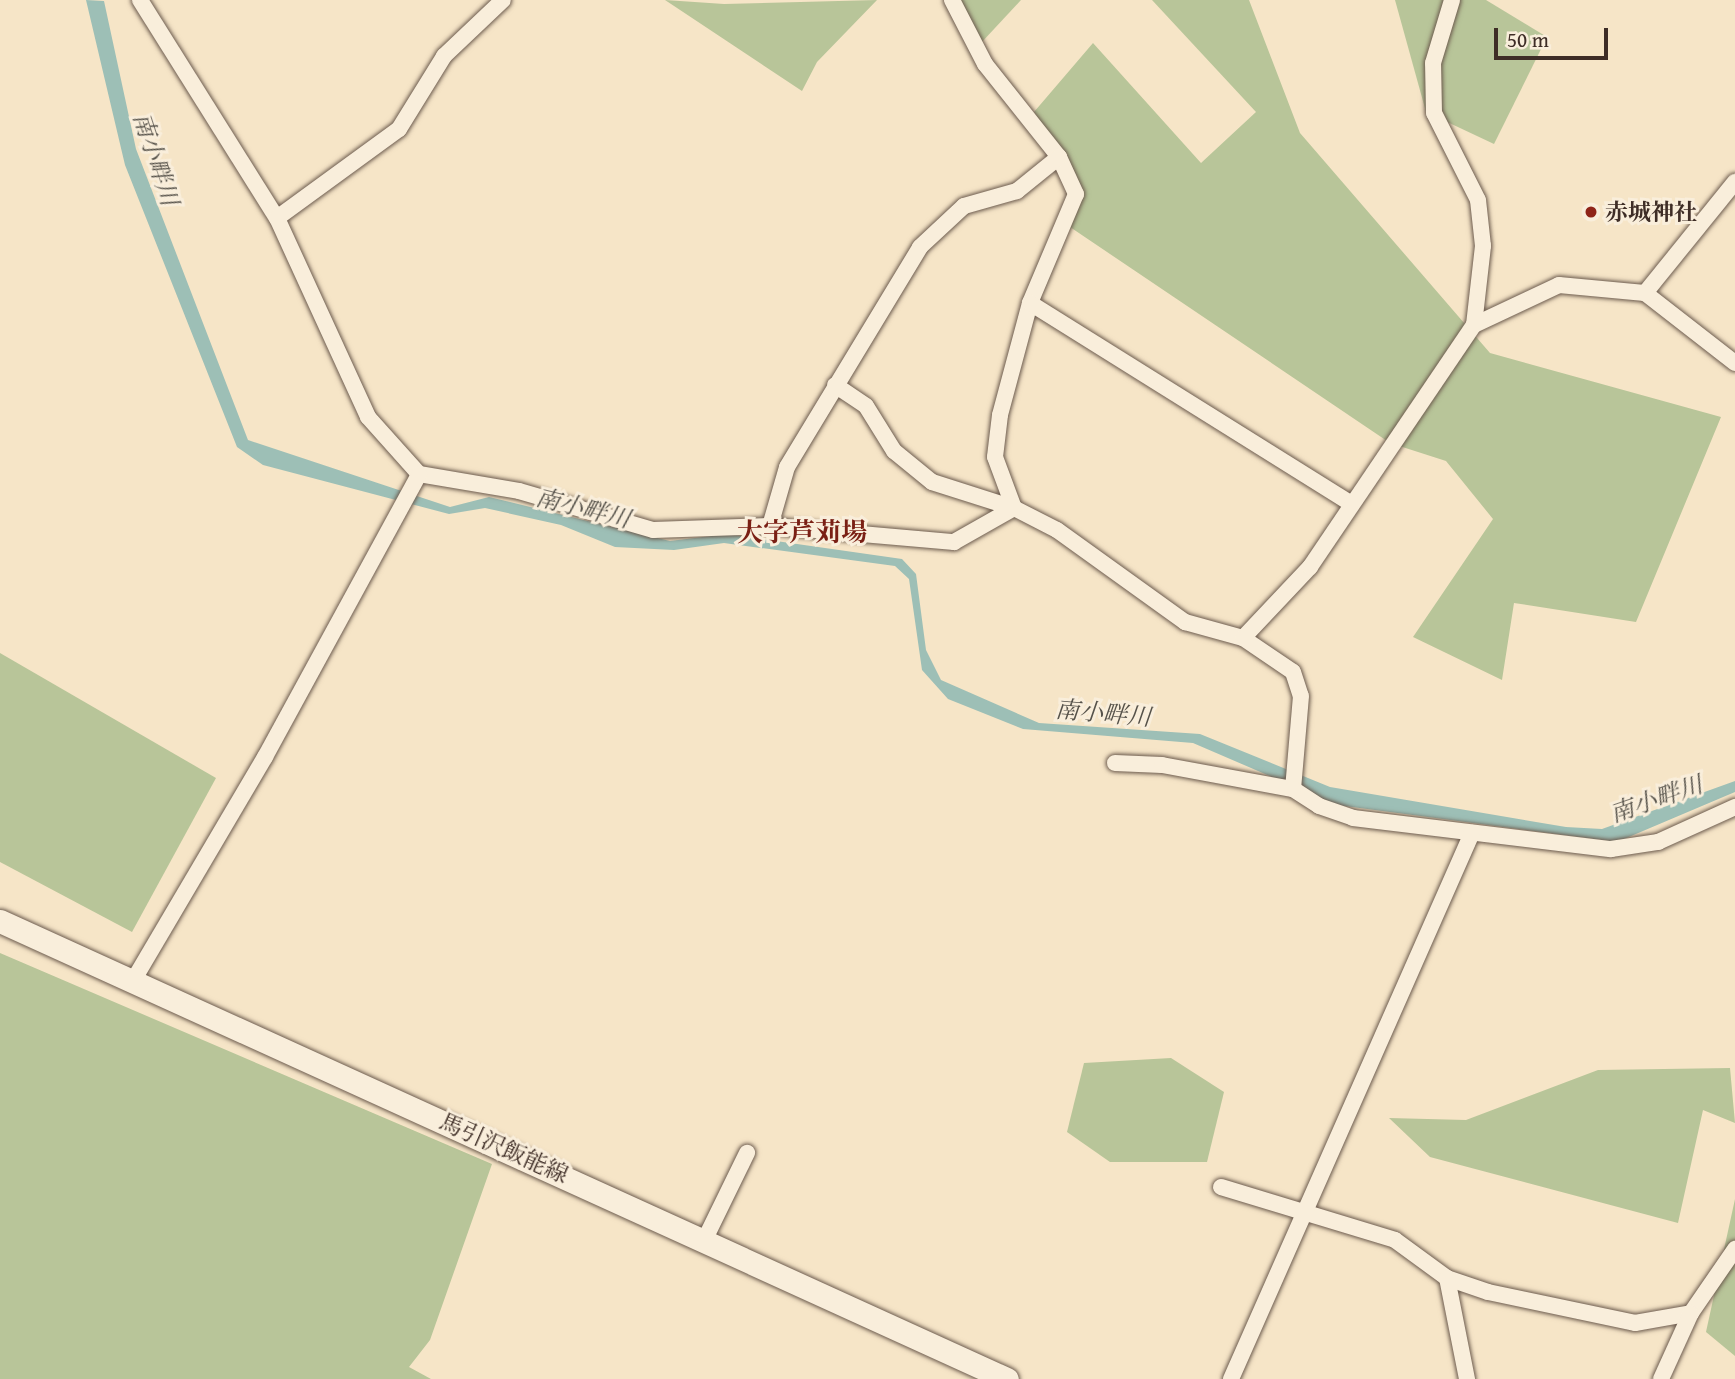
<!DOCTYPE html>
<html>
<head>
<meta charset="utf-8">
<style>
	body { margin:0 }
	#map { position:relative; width:1735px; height:1379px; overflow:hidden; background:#f6e5c7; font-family:"Gentium Book Plus","Noto Serif JP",serif }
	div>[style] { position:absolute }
	.green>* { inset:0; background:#b8c599 }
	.water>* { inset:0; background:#9dbfb6 }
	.roads { filter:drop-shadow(0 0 2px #6c5b4e) drop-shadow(0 0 2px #6c5b4e) }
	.street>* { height:16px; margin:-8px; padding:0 8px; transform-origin:8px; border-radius:8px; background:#f9eedb }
	.secondary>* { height:23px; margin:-11.5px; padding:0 11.5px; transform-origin:11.5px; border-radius:11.5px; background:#f9eedb }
	.dots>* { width:19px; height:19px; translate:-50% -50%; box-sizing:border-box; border:4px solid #f9eedb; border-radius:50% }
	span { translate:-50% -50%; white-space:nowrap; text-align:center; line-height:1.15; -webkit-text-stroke:6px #f9eedb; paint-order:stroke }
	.poi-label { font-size:23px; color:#3e2d26; font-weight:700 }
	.left { translate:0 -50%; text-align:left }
	.street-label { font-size:23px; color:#3e2d26 }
	.water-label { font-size:24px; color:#56524a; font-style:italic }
	.quarter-label { font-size:26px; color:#7a1f14; font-weight:700 }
	.scale { position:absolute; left:1494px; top:28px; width:114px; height:32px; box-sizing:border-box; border:4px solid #3e2d26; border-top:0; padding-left:9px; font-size:21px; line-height:24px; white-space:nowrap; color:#3e2d26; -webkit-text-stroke:5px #f9eedb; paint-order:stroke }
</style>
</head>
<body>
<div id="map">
	<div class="green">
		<i style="clip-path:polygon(665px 0,724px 4px,877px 0,817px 62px,802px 91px)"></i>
		<i style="clip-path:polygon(959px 0,1021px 0,981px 43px)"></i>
		<i style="clip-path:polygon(1152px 0,1249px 0,1300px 133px,1490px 353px,1721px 417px,1636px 622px,1514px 603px,1502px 680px,1413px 637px,1493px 519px,1446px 461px,1390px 443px,1070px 227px,1082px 191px,1034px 112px,1093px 43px,1201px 163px,1256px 112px)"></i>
		<i style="clip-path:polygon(1395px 0,1486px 0,1547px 37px,1494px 144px,1426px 112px)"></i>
		<i style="clip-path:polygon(0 653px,216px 778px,132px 932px,0 862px)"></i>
		<i style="clip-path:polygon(0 953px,492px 1164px,430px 1340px,409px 1367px,431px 1379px,0 1379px)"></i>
		<i style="clip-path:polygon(1171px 1058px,1224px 1092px,1207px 1162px,1110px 1162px,1067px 1132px,1084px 1063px)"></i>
		<i style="clip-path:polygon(1730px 1068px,1735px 1123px,1703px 1110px,1678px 1223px,1430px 1157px,1389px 1118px,1466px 1120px,1598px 1070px)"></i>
		<i style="clip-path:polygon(1735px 1199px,1735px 1356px,1706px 1332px)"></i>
	</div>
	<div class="water">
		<i style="clip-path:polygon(86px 0,104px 1px,136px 149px,248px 440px,450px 507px,489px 497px,670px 541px,727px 534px,902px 559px,916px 574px,926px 650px,941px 680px,1039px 723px,1200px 734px,1330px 787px,1566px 827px,1602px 829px,1735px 781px,1735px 792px,1617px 842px,1337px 805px,1193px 743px,1023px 729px,948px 699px,922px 670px,909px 579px,895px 566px,724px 543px,674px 550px,615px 547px,561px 525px,485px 508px,449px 514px,263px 465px,237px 447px,125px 165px)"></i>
	</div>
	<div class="roads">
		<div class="street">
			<i style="left:140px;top:0;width:257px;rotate:57.9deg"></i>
			<i style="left:277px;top:218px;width:219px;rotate:65.4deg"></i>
			<i style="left:368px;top:417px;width:76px;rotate:48.2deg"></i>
			<i style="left:419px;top:474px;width:101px;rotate:9.6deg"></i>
			<i style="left:519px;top:491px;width:140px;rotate:16.2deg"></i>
			<i style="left:653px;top:530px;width:117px;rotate:-2deg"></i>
			<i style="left:770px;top:526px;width:185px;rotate:5deg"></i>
			<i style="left:954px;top:542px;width:69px;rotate:-29.5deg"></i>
			<i style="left:952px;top:0;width:72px;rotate:62.7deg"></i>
			<i style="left:985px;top:64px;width:119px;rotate:51.5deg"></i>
			<i style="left:1059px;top:157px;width:41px;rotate:65.3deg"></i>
			<i style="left:1076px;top:194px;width:118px;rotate:112.9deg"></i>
			<i style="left:1030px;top:303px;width:116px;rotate:105deg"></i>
			<i style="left:1000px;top:415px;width:42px;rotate:96.8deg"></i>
			<i style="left:995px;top:457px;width:54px;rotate:69.6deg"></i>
			<i style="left:1014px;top:508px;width:48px;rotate:27.1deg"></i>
			<i style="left:1057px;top:530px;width:158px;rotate:35.7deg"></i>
			<i style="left:1185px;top:622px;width:60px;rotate:15.4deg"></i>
			<i style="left:1243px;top:638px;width:60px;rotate:34.2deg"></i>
			<i style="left:1293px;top:672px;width:25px;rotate:72deg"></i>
			<i style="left:1301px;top:696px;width:93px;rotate:94.9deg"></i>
			<i style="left:1293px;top:789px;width:31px;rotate:33deg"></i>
			<i style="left:1319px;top:806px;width:36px;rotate:19deg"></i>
			<i style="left:1353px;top:818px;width:260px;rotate:6.9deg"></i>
			<i style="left:1611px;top:849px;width:48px;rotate:-8.5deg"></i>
			<i style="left:1658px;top:842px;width:85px;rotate:-24.4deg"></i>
			<i style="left:277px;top:218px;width:151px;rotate:-36.1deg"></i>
			<i style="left:399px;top:129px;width:86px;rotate:-58.3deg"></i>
			<i style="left:444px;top:56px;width:81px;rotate:-43.5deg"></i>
			<i style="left:1645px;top:293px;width:143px;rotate:-51deg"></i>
			<i style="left:1030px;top:303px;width:377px;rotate:32deg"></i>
			<i style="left:1474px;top:325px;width:94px;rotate:-25.2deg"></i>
			<i style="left:1559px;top:285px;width:86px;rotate:5.3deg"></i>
			<i style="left:1645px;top:293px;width:114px;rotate:37.9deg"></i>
			<i style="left:835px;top:385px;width:37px;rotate:34deg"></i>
			<i style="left:866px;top:406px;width:53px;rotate:58.1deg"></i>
			<i style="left:894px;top:451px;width:49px;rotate:39.2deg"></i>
			<i style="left:932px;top:482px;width:86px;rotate:17.6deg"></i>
			<i style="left:770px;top:526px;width:61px;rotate:-73.9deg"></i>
			<i style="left:787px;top:467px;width:257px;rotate:-58.8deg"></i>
			<i style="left:920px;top:247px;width:60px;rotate:-43deg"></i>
			<i style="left:964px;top:206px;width:55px;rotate:-15.8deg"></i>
			<i style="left:1017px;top:191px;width:54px;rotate:-39deg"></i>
			<i style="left:1243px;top:638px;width:98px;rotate:-46.7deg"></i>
			<i style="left:1310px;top:567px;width:292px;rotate:-55.9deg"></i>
			<i style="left:1474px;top:325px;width:80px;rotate:-83.5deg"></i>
			<i style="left:1483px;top:246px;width:46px;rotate:-96.2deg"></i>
			<i style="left:1478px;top:200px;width:97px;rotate:-116.8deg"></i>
			<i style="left:1434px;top:113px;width:50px;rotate:-91.1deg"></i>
			<i style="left:1433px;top:63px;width:66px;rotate:-73.2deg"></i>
			<i style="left:1115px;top:763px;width:47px;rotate:2.4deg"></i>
			<i style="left:1162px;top:765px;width:133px;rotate:10.4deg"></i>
			<i style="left:133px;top:981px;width:260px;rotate:-59.5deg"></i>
			<i style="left:265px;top:757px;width:322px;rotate:-61.4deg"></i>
			<i style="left:1221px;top:1187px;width:182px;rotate:16.9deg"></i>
			<i style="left:1395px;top:1240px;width:64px;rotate:36.2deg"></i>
			<i style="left:1447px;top:1278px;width:43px;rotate:18.9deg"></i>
			<i style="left:1488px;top:1292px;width:150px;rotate:11.9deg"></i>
			<i style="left:1635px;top:1323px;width:57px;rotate:-10.1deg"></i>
			<i style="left:1691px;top:1313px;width:78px;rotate:-55.5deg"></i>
			<i style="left:705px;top:1239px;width:96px;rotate:-64deg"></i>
			<i style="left:1447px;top:1278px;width:103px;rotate:78.8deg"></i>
			<i style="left:1231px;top:1379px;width:597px;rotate:-66.18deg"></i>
			<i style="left:1661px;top:1379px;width:72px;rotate:-65.6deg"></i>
		</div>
		<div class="secondary">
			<i style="left:0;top:921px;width:1106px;rotate:24.46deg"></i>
		</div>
	</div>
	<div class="dots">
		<i style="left:1591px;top:212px;background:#8f2418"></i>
	</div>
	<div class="poi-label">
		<span class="left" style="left:1605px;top:212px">赤城神社</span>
	</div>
	<div class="street-label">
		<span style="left:504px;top:1148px;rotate:24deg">馬引沢飯能線</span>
	</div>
	<div class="water-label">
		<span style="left:156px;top:159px;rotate:72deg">南小畔川</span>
		<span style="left:583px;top:508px;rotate:14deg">南小畔川</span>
		<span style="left:1103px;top:713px;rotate:5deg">南小畔川</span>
		<span style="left:1656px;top:799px;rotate:-19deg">南小畔川</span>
	</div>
	<div class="quarter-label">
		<span style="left:802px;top:532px">大字芦苅場</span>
	</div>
	<div class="scale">50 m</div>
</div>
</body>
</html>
